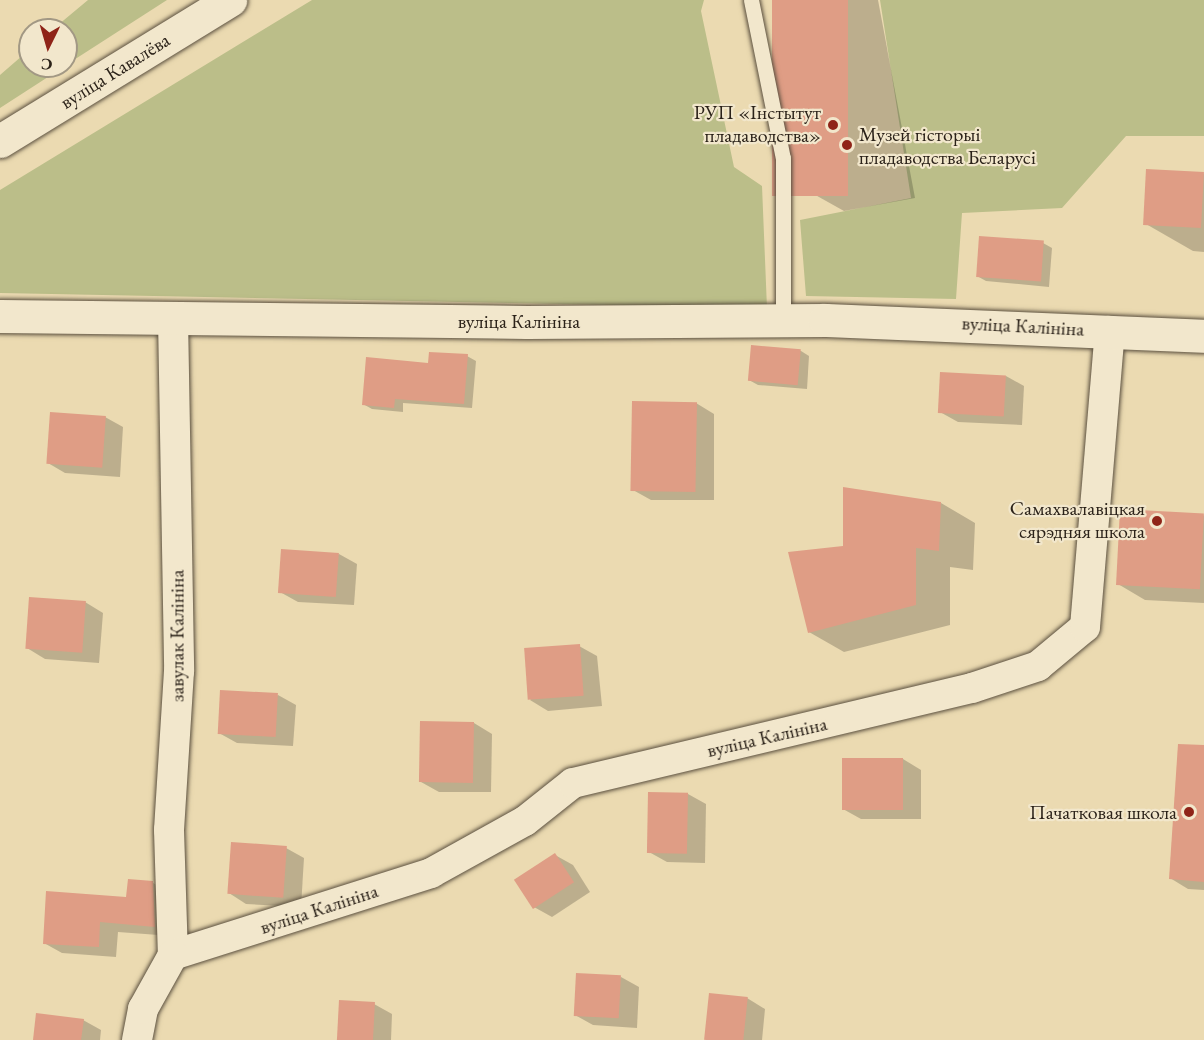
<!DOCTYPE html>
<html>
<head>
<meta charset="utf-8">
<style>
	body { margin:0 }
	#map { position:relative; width:1204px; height:1040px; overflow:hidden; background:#ebdab1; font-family:"EB Garamond",serif }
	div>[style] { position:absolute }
	.green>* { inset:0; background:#bbbe89 }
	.shadow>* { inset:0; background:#0003 }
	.building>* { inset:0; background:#df9d85; transform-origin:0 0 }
	.roads { filter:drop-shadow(0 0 2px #5b503f) drop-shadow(0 0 2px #5b503f) }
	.service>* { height:15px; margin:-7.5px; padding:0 7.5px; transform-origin:7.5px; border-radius:7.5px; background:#f2e7cc }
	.minor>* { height:30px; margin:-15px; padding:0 15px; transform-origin:15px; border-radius:15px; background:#f2e7cc }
	.tertiary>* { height:33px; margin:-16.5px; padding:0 16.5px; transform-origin:16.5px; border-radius:16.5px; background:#f2e7cc }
	.dots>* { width:16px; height:16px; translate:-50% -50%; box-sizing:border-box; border:3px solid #f2e7cc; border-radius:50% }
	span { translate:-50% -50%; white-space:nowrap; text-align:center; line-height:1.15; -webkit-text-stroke:4.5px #f2e7cc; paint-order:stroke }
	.street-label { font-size:20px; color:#2b2219 }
	.poi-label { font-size:20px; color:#2b2219 }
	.right { translate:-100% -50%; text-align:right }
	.left { translate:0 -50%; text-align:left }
	.north { position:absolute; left:18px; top:18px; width:60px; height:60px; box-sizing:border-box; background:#f2e7cc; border:2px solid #a29884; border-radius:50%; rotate:185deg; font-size:16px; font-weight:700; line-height:24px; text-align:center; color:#2b2219 }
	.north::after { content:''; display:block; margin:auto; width:21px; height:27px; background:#8f2418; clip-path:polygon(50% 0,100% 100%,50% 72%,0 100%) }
</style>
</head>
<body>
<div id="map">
	<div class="green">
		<i style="clip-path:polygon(88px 0,167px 0,66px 65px,66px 30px,52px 30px)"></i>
		<i style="clip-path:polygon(312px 0,704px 0,701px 11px,734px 167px,762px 186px,767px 308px,0 293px,0 190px)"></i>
		<i style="clip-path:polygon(880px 0,1204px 0,1204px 136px,1126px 136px,1062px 208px,962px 213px,956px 299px,806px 296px,800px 220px,911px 198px)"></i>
		<i style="clip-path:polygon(30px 49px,30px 66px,65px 66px,0 108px,0 75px)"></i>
	</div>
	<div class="shadow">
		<i style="clip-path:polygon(774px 0,878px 0,915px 198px,844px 211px,810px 192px)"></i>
		<i style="clip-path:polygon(1204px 173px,1204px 252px,1193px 251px,1146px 224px)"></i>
		<i style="clip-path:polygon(1043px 243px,1052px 248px,1049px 287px,986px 281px,977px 276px)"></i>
		<i style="clip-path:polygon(752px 346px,801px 351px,809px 356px,807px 389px,758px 385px,749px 380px)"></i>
		<i style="clip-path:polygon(467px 356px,476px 361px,472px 408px,403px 403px,403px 412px,372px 409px,363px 404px,430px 364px)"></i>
		<i style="clip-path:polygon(1006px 376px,1024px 386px,1022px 425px,958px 422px,940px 412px)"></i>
		<i style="clip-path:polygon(696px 403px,714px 414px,714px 500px,651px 500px,633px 490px)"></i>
		<i style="clip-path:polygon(105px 417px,123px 427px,120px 477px,65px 473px,48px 463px)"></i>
		<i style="clip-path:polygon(941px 503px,975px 523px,973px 570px,950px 567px,950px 625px,844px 652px,809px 632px,845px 547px)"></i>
		<i style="clip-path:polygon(1204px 515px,1204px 603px,1145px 600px,1118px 584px)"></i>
		<i style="clip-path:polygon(339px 554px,357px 564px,354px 605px,298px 602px,280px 592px)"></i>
		<i style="clip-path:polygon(85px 602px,103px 613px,99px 663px,45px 659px,27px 648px)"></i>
		<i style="clip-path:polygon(579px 646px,597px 656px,602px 706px,548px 711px,530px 700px)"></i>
		<i style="clip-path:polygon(278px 695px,296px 705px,293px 746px,237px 743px,219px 733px)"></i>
		<i style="clip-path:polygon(474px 723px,492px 734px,491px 792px,439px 792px,421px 782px)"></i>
		<i style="clip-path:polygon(1204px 747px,1204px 890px,1188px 889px,1170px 878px)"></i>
		<i style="clip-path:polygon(903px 759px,921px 770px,921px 819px,861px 819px,843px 809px)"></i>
		<i style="clip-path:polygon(688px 794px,706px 804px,705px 863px,667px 862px,649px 852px)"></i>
		<i style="clip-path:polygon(286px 848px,304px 858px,301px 907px,246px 904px,229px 893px)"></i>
		<i style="clip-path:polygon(555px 855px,573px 865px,590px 892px,552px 917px,534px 907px)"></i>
		<i style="clip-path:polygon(153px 883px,171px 893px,172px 936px,118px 932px,116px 957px,62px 953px,44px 943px)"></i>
		<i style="clip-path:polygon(621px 977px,639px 987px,637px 1028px,593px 1025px,575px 1015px)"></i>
		<i style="clip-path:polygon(747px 998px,765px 1009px,762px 1040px,706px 1040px)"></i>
		<i style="clip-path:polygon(374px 1004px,392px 1014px,391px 1040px,338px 1040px)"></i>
		<i style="clip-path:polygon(83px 1020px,101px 1030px,100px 1040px,35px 1040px)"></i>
	</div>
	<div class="building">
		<i style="left:772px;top:0;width:76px;height:196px"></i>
		<i style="left:1146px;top:169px;width:58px;height:56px;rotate:3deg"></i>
		<i style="left:979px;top:236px;width:65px;height:41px;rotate:4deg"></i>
		<i style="left:751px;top:345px;width:50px;height:36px;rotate:5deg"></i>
		<i style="clip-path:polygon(429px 352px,468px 354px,464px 404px,395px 399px,394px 408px,362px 405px,366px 357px,428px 363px)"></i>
		<i style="left:940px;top:372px;width:66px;height:41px;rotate:3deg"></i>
		<i style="left:632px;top:401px;width:65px;height:90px;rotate:1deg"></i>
		<i style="left:50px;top:412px;width:56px;height:52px;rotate:4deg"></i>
		<i style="clip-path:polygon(843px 487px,941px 502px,939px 551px,916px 548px,916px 605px,808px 633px,788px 552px,843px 546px)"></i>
		<i style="left:1120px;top:509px;width:84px;height:76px;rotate:3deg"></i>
		<i style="left:281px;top:549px;width:58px;height:44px;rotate:4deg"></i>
		<i style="left:29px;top:597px;width:57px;height:52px;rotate:4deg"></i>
		<i style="left:580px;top:644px;width:52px;height:56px;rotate:86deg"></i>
		<i style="left:220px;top:690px;width:58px;height:44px;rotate:3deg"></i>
		<i style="left:420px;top:721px;width:54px;height:61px;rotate:1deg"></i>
		<i style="clip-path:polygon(1178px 744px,1204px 745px,1204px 882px,1169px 879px)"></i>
		<i style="left:842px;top:758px;width:61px;height:52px"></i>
		<i style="left:648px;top:792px;width:40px;height:61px;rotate:1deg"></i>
		<i style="left:231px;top:842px;width:56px;height:52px;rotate:4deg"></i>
		<i style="left:555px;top:853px;width:35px;height:49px;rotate:57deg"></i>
		<i style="clip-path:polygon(128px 879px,153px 881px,155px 927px,100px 922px,99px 947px,43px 944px,46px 891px,126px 897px)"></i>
		<i style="left:576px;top:973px;width:45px;height:43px;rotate:3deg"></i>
		<i style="left:709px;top:993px;width:39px;height:47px;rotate:6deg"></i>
		<i style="left:339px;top:1000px;width:36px;height:40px;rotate:3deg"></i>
		<i style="clip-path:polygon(36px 1013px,84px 1019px,81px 1040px,33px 1040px)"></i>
	</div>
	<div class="roads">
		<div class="service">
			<i style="left:751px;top:0;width:161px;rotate:78.6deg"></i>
			<i style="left:783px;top:158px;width:161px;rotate:90deg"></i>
		</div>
		<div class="minor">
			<i style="left:173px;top:317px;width:354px;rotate:89deg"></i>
			<i style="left:179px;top:671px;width:159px;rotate:93.6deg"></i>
			<i style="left:169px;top:830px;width:125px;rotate:88.2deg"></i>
			<i style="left:173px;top:955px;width:271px;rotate:-17.6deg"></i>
			<i style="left:431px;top:873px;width:107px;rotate:-29deg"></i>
			<i style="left:525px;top:821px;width:61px;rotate:-38.4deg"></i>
			<i style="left:573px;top:783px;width:410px;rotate:-13.4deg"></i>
			<i style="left:972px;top:688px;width:70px;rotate:-18.4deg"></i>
			<i style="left:1038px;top:666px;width:61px;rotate:-39.7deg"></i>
			<i style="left:1085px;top:627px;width:297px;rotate:-85.2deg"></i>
			<i style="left:137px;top:1040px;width:32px;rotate:-79deg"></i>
			<i style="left:143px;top:1009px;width:62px;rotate:-60.9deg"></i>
		</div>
		<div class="tertiary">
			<i style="left:0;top:141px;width:270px;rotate:-31.5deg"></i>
			<i style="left:0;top:316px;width:527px;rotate:0.65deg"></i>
			<i style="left:527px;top:322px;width:298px;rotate:-0.4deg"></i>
			<i style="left:825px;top:320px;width:379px;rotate:2.4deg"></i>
		</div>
	</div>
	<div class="dots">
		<i style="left:833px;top:125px;background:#8f2418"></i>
		<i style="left:847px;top:145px;background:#8f2418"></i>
		<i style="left:1157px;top:521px;background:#8f2418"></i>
		<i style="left:1189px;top:812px;background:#8f2418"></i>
	</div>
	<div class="street-label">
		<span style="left:115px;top:71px;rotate:-32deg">вуліца Кавалёва</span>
		<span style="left:519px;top:321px">вуліца Калініна</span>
		<span style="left:1023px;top:326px;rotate:3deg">вуліца Калініна</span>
		<span style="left:177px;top:636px;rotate:-90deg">завулак Калініна</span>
		<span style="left:767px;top:737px;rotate:-13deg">вуліца Калініна</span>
		<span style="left:319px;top:909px;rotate:-18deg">вуліца Калініна</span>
	</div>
	<div class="poi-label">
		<span class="right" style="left:821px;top:124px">РУП «Інстытут<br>пладаводства»</span>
		<span class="left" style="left:859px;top:146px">Музей гісторыі<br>пладаводства Беларусі</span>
		<span class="right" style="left:1145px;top:520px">Самахвалавіцкая<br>сярэдняя школа</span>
		<span class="right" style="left:1177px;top:812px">Пачатковая школа</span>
	</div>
	<div class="north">С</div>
</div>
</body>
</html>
